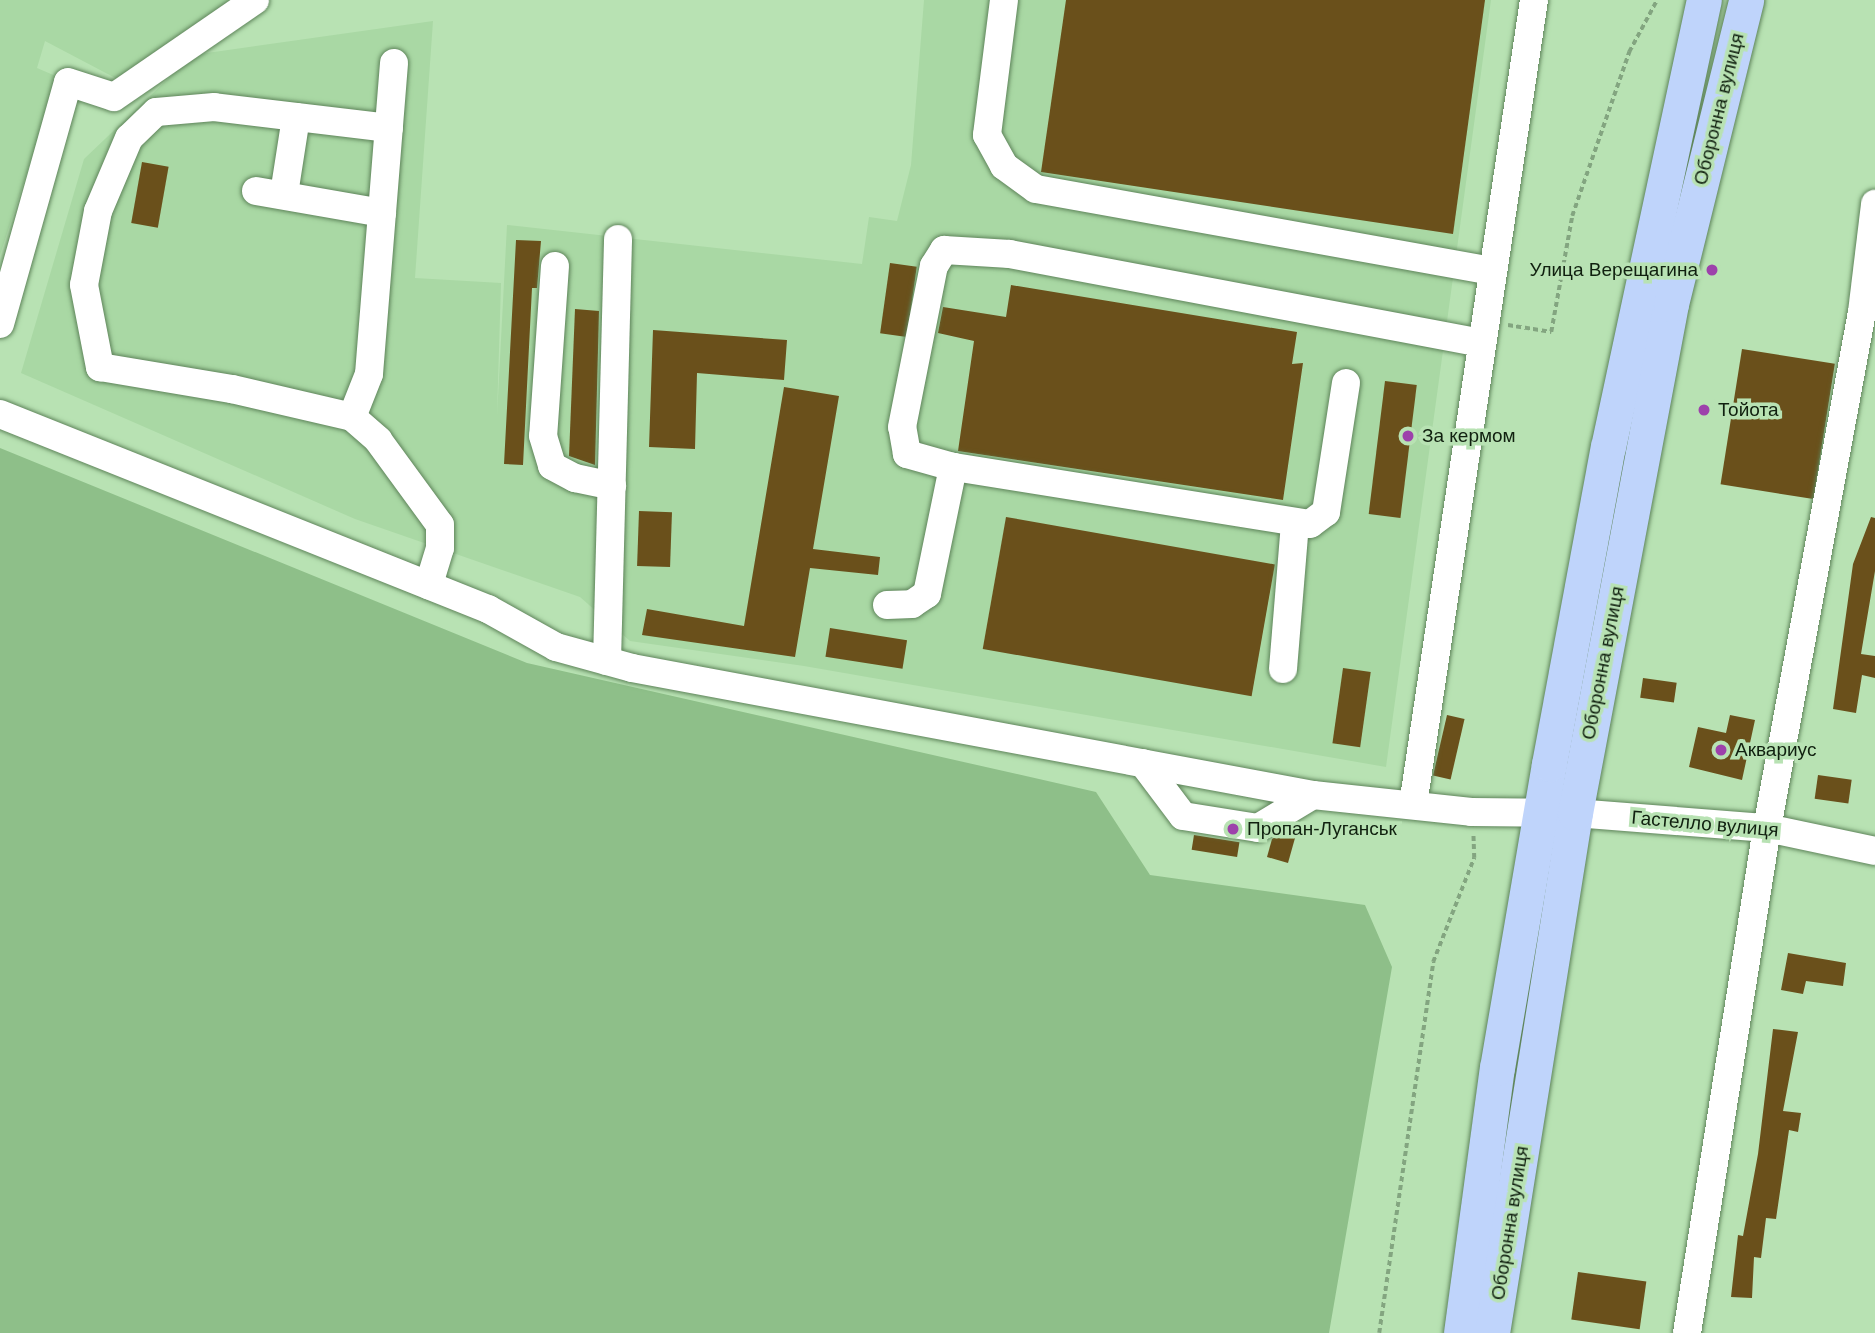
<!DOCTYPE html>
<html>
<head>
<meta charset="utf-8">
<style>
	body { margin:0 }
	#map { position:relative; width:1875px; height:1333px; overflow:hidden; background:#b8e2b3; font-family:Helvetica,sans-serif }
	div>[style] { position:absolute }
	.built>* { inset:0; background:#a9d8a4 }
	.green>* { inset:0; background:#8ebf89 }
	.building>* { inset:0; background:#6a501b; transform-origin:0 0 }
	.path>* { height:3.5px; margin-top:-1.75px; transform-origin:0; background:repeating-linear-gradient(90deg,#83a580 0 5px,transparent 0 8.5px) }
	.roads { filter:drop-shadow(0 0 2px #5e845a) drop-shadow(0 0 2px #5e845a) }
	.minor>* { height:28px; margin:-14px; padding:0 14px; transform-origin:14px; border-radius:14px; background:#fff }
	.major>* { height:35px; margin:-17.5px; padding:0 17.5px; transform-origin:17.5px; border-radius:17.5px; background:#bfd4fb }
	.dots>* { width:19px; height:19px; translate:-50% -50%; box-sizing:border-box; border:4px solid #b8e2b3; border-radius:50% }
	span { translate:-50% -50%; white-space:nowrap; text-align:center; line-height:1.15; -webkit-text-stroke:7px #b8e2b3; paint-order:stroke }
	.street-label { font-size:19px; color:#10200f }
	.poi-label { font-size:19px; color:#10200f }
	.right { translate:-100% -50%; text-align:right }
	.left { translate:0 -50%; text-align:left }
</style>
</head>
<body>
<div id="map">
	<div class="built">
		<i style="clip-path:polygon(0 0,233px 0,121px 81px,45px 41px,37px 68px,58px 77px,0 255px)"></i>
		<i style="clip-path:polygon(924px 0,1491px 0,1386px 767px,804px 666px,630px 641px,580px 597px,355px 519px,21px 373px,84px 159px,193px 55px,433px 21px,415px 278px,501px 283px,497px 416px,507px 225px,862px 264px,869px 217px,897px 221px,911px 165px)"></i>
	</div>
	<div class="green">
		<i style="clip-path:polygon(0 448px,527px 663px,1096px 792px,1150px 875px,1365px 905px,1392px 967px,1329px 1333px,0 1333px)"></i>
	</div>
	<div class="building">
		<i style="clip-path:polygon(1066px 0,1485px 0,1453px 234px,1041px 172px)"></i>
		<i style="left:142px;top:162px;width:27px;height:62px;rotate:10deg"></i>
		<i style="clip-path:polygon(516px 240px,541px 241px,537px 288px,532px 288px,523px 465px,504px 464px)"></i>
		<i style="left:890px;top:263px;width:27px;height:71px;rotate:8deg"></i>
		<i style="clip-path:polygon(1011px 285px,1297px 332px,1292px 364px,1303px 363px,1283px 500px,958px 451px,974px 341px,938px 333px,943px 307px,1006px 317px)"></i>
		<i style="clip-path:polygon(575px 309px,599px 311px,595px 465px,569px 456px)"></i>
		<i style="clip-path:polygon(653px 330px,787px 340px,784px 380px,697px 373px,695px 449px,649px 447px)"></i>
		<i style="left:1742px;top:349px;width:94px;height:137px;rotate:9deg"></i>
		<i style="left:1385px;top:381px;width:32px;height:134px;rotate:7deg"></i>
		<i style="clip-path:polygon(784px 387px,839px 396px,813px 549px,880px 557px,878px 575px,810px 568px,795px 657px,642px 635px,647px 609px,744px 626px)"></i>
		<i style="left:639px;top:511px;width:33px;height:55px;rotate:2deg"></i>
		<i style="left:1006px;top:517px;width:273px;height:134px;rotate:10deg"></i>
		<i style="clip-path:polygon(1871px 517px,1875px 518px,1875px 571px,1861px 654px,1875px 656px,1875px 678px,1862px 675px,1856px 713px,1833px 709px,1853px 564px)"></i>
		<i style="left:830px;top:628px;width:78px;height:29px;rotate:9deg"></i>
		<i style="left:1343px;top:668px;width:28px;height:76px;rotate:8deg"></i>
		<i style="left:1643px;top:678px;width:34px;height:20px;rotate:8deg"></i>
		<i style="left:1447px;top:715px;width:18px;height:62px;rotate:13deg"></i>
		<i style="clip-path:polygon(1730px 715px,1755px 720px,1742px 780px,1689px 767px,1698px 727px,1726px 733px)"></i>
		<i style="left:1818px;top:775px;width:34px;height:24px;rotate:8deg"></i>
		<i style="clip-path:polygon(1281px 834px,1295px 838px,1288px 863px,1267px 857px,1272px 839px)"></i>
		<i style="left:1194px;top:835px;width:46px;height:15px;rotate:9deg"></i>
		<i style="clip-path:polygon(1788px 953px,1846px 963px,1843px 986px,1806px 981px,1803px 994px,1781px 990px)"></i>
		<i style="clip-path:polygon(1773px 1029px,1798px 1032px,1783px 1111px,1801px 1113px,1798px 1132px,1789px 1130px,1776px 1219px,1766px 1218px,1761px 1258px,1754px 1257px,1752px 1298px,1731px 1297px,1738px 1235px,1743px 1236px,1758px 1154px)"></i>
		<i style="left:1578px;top:1272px;width:69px;height:48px;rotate:8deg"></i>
	</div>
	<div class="path">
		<i style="left:1508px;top:325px;width:44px;rotate:9.2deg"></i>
		<i style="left:1551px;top:332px;width:118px;rotate:-79.7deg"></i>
		<i style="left:1572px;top:216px;width:174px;rotate:-70.8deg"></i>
		<i style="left:1629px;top:52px;width:59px;rotate:-61.7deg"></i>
		<i style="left:1379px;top:1333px;width:375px;rotate:-81.7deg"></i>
		<i style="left:1433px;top:962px;width:112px;rotate:-68.5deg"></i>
		<i style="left:1474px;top:858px;width:23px;rotate:-92deg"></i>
	</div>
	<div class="roads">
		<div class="minor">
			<i style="left:1004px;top:0;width:136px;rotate:97.2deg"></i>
			<i style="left:987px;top:135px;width:35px;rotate:61deg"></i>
			<i style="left:1004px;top:166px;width:39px;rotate:36deg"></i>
			<i style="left:1036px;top:189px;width:462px;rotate:10.2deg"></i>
			<i style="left:389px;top:128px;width:176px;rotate:-173.2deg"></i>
			<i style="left:214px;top:107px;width:58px;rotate:175.1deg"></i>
			<i style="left:156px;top:112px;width:37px;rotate:136deg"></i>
			<i style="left:129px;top:138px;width:79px;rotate:113deg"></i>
			<i style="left:98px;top:211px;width:75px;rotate:100.7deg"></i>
			<i style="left:84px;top:285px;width:84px;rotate:79deg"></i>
			<i style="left:100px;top:367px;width:134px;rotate:9.5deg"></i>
			<i style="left:232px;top:389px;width:123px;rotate:13.1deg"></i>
			<i style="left:352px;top:417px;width:35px;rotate:41deg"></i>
			<i style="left:378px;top:440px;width:105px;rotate:53.9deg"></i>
			<i style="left:440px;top:525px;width:23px;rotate:90deg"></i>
			<i style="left:440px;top:548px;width:39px;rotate:107deg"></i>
			<i style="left:256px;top:191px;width:128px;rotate:9.9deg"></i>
			<i style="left:284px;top:194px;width:78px;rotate:-81.1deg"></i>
			<i style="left:555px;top:266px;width:170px;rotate:94deg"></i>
			<i style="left:543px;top:436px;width:31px;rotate:73deg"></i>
			<i style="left:552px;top:466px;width:26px;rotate:28deg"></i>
			<i style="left:575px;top:478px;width:38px;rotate:12deg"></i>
			<i style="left:0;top:324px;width:251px;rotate:-74.3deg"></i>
			<i style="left:68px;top:82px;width:48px;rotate:18.1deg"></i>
			<i style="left:114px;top:97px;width:171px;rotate:-34.5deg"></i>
			<i style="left:1346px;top:383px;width:131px;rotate:98.8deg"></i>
			<i style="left:1326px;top:512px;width:20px;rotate:143deg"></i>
			<i style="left:1310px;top:524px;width:362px;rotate:-170.9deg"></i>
			<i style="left:953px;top:467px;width:48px;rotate:-164.2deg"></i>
			<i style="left:907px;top:454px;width:27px;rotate:-100deg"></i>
			<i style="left:902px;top:427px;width:164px;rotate:-78.8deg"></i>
			<i style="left:934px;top:266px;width:19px;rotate:-58deg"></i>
			<i style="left:944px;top:250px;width:66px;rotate:3.5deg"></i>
			<i style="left:1010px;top:254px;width:478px;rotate:10.7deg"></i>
			<i style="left:0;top:414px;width:526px;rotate:21.78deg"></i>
			<i style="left:488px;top:609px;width:78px;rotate:29.2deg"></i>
			<i style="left:556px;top:647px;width:79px;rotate:15.4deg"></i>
			<i style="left:632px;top:668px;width:693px;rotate:10.56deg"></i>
			<i style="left:1313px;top:795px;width:159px;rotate:6.1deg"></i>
			<i style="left:1471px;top:812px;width:104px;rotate:0.6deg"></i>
			<i style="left:1575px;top:813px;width:193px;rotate:4.5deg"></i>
			<i style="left:1767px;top:828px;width:110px;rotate:12deg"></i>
			<i style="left:352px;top:417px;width:46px;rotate:-68.4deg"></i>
			<i style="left:369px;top:374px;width:312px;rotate:-85.4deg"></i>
			<i style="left:887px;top:605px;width:25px;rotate:-2deg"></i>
			<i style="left:912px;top:604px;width:18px;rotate:-34deg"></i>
			<i style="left:927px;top:594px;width:130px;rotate:-78.4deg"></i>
			<i style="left:607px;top:661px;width:422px;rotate:-88.5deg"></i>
			<i style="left:1283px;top:669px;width:147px;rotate:-85.3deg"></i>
			<i style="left:1143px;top:763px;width:66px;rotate:53deg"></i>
			<i style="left:1183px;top:816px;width:76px;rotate:9.1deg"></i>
			<i style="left:1258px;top:828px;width:64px;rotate:-31deg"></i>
			<i style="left:1413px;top:805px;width:814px;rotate:-81.45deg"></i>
			<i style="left:1687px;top:1333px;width:511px;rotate:-81deg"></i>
			<i style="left:1767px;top:828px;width:525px;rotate:-79.57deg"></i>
			<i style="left:1862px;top:312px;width:109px;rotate:-83.1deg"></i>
		</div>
		<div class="major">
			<i style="left:1461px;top:1333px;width:267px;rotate:-82.3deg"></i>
			<i style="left:1497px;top:1068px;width:308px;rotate:-80.3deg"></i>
			<i style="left:1549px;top:764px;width:322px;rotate:-79.5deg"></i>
			<i style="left:1608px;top:447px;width:457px;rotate:-77.9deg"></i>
			<i style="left:1492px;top:1333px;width:527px;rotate:-80.93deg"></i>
			<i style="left:1575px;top:813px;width:518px;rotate:-79.32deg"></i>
			<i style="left:1671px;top:304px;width:313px;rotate:-76.1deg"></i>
		</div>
	</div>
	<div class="dots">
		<i style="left:1712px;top:270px;background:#9d41ab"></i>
		<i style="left:1704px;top:410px;background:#9d41ab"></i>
		<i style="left:1408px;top:436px;background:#9d41ab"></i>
		<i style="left:1721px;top:750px;background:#9d41ab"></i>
		<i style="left:1233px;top:829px;background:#9d41ab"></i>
	</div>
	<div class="street-label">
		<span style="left:1719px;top:109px;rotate:-76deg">Оборонна вулиця</span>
		<span style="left:1603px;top:663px;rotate:-79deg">Оборонна вулиця</span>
		<span style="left:1705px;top:824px;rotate:5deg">Гастелло вулиця</span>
		<span style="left:1510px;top:1223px;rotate:-81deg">Оборонна вулиця</span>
	</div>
	<div class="poi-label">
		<span class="right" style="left:1698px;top:270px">Улица Верещагина</span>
		<span class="left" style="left:1718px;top:410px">Тойота</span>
		<span class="left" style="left:1422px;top:436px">За кермом</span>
		<span class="left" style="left:1735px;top:750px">Аквариус</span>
		<span class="left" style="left:1247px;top:829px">Пропан-Луганськ</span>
	</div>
</div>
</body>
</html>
